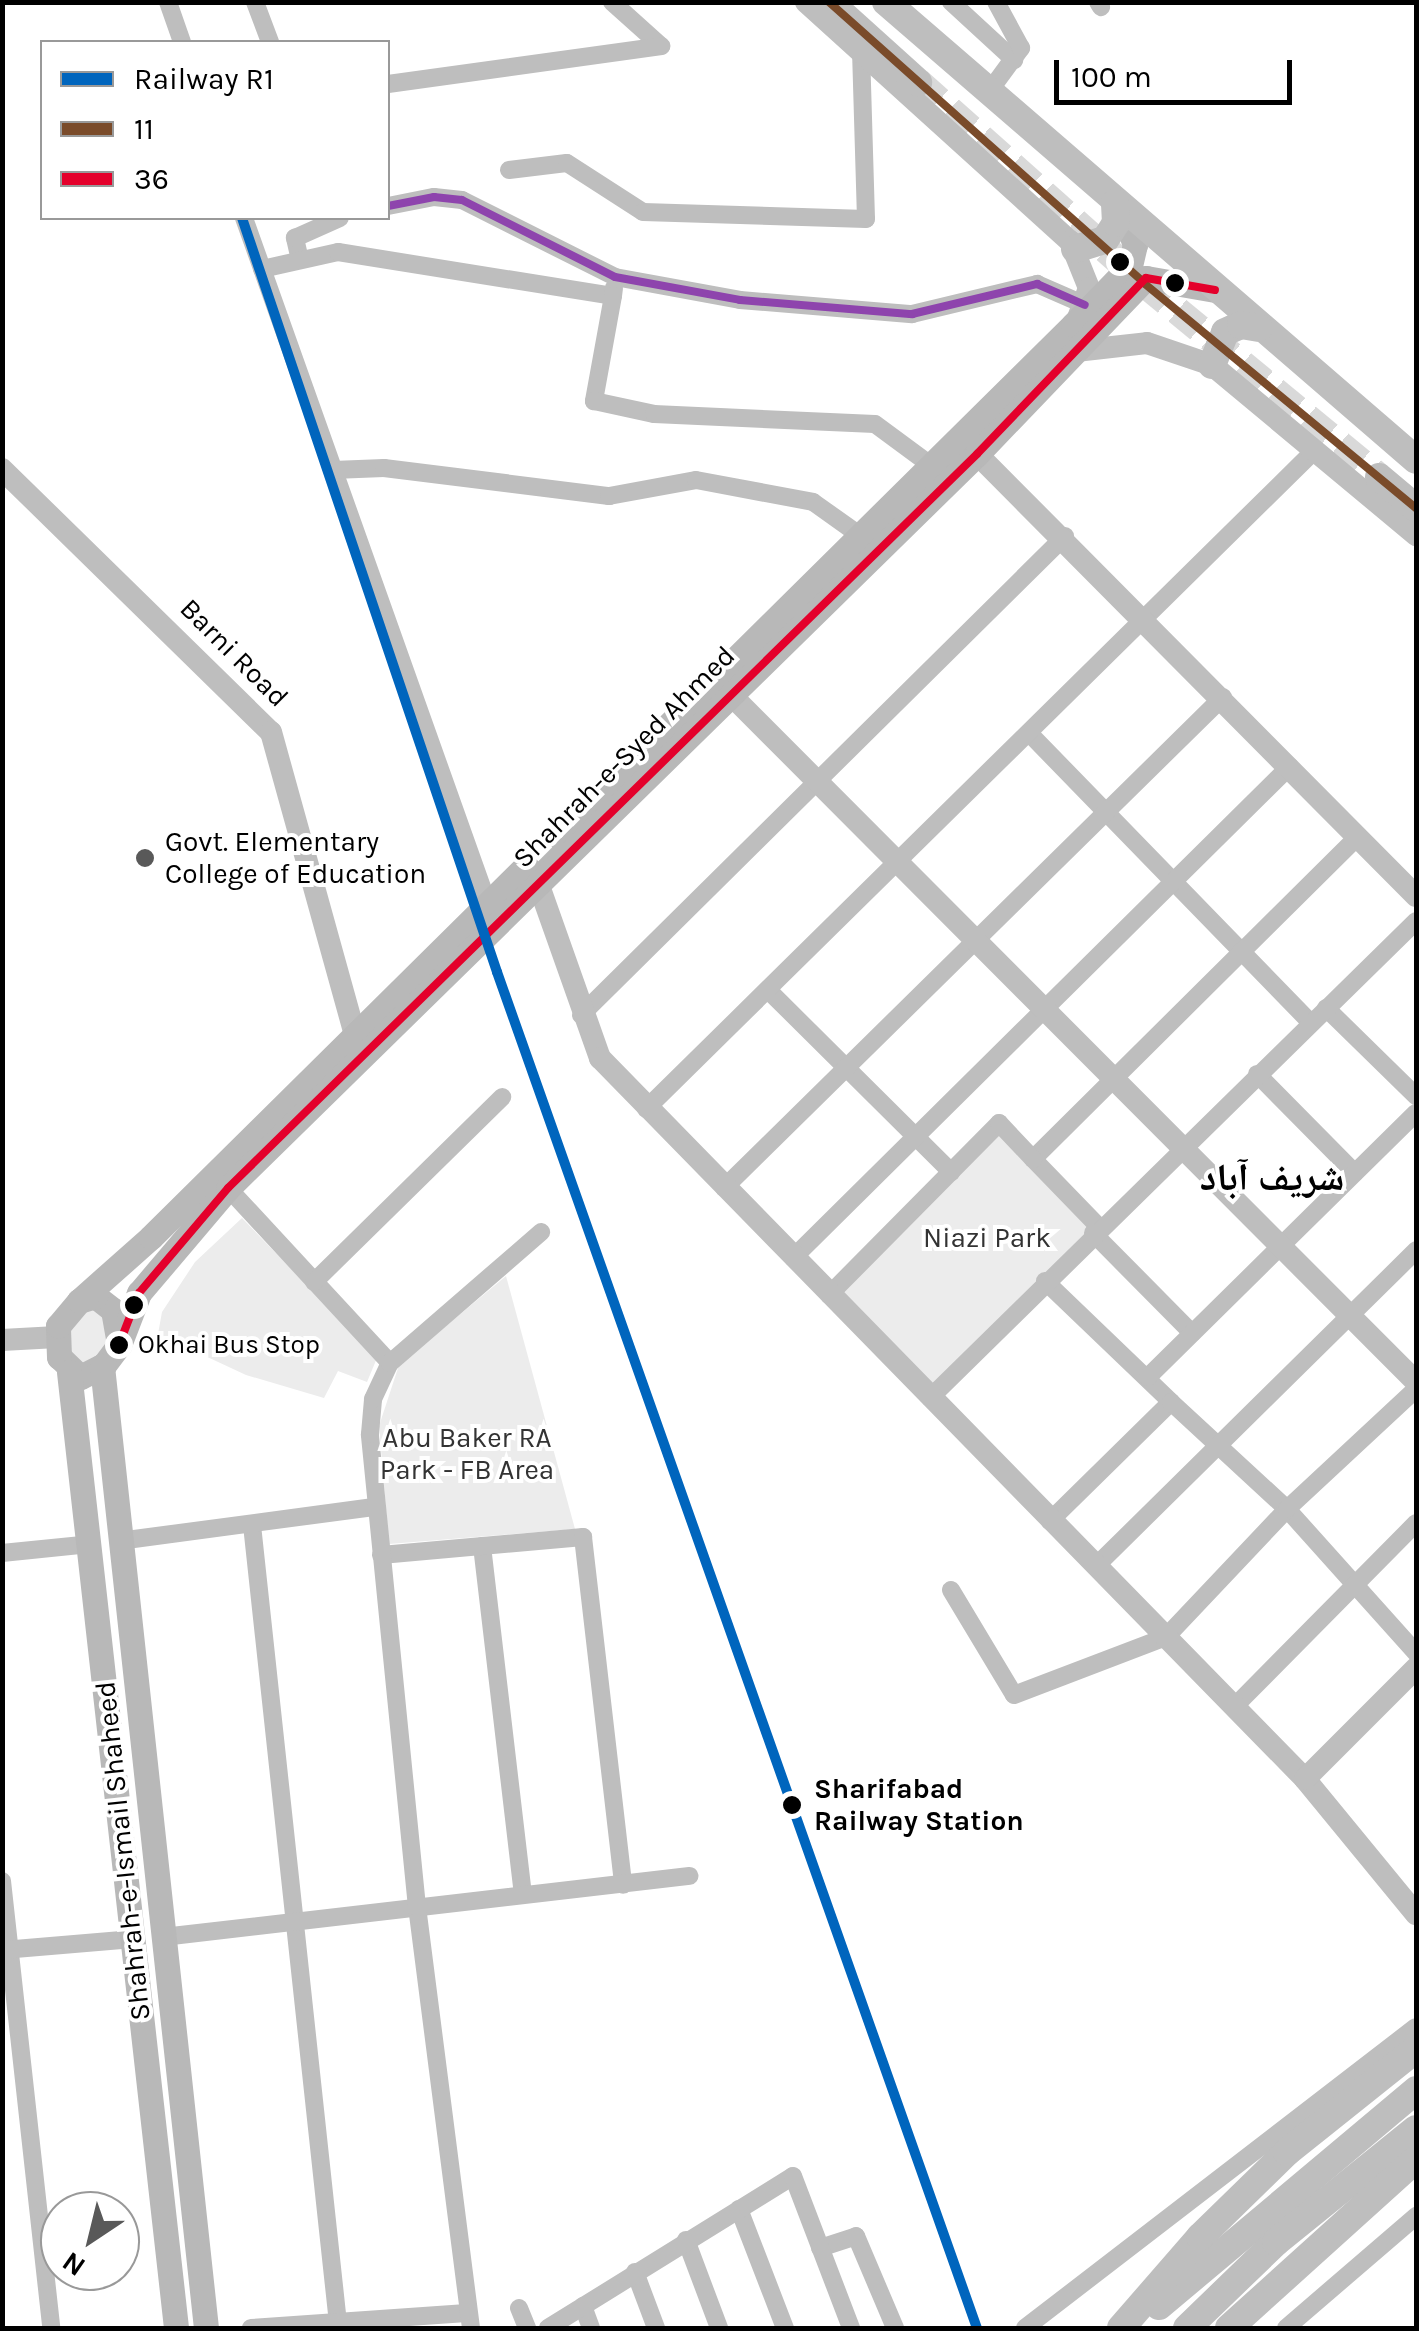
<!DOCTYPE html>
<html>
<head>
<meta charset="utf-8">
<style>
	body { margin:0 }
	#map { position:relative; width:1419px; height:2331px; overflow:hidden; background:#fff; font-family:Karla,"Noto Naskh Arabic",sans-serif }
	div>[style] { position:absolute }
	.green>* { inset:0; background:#ececec; transform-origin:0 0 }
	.trunk-tunnel>* { height:28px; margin-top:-14px; transform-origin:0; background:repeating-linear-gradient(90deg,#d9d9d9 0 28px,transparent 0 42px) }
	.minor>* { height:18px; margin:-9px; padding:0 9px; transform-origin:9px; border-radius:9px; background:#bebebe }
	.tertiary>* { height:22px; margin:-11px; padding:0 11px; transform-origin:11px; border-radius:11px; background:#bebebe }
	.secondary>* { height:25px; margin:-12.5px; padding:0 12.5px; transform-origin:12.5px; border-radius:12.5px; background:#b8b8b8 }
	.trunk>* { height:28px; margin:-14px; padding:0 14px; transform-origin:14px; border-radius:14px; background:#bebebe }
	.bus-1>* { height:8px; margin:-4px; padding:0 4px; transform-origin:4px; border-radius:4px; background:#7a4b2a }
	.bus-2>* { height:8px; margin:-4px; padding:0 4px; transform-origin:4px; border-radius:4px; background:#e4002b }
	.bus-3>* { height:8px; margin:-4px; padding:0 4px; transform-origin:4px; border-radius:4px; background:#8e44ad }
	.rail-1>* { height:10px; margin:-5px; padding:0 5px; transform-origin:5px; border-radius:5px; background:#0065bd }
	.dots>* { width:28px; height:28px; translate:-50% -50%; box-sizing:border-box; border:5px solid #fff; border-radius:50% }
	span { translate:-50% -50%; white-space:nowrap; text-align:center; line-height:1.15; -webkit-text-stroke:8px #fff; paint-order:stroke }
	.bus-label { font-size:26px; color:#000 }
	.left { translate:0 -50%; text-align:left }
	.street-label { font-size:28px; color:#000 }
	.poi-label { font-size:28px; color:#000 }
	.park-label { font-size:28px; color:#333 }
	.stop-label { font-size:28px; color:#000; font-weight:700 }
	.district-label { font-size:38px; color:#000; font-weight:700 }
	.frame { position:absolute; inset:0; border:5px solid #000; pointer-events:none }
	.legend { position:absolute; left:40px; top:40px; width:350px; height:180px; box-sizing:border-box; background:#fff; border:2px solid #999; margin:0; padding:12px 18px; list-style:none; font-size:30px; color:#000 }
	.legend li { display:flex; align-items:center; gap:20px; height:50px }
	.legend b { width:50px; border:2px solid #999 }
	.north { position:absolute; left:40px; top:2191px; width:100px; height:100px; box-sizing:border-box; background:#fff; border:2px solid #999; border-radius:50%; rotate:215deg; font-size:28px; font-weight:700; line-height:40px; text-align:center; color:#000 }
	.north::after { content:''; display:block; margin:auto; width:35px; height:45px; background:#595959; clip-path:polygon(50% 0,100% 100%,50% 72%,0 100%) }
	.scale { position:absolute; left:1054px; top:60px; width:238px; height:45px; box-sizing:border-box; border:5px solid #000; border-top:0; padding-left:12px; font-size:30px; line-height:35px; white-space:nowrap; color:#000; -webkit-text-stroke:8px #fff; paint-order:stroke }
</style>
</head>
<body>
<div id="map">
	<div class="green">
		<i style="left:999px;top:1123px;width:144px;height:242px;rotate:46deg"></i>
		<i style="clip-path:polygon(242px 1218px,377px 1358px,367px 1382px,338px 1371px,324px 1398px,246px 1375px,158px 1334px,162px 1312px,195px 1262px)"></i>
		<i style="clip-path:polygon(506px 1276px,575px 1529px,389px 1544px,379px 1426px,399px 1365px)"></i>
		<i style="clip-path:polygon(94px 1301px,115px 1331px,96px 1363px,70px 1364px,65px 1323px)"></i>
	</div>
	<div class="trunk-tunnel">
		<i style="left:918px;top:82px;width:304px;rotate:41.7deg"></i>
		<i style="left:1145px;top:284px;width:303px;rotate:39.5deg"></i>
	</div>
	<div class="minor">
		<i style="left:168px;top:2px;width:42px;rotate:70.7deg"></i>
		<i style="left:255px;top:2px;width:43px;rotate:69.4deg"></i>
		<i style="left:612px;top:2px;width:66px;rotate:41.9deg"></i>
		<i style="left:951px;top:2px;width:86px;rotate:42.6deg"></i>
		<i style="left:1098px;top:2px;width:6px;rotate:59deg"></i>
		<i style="left:388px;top:84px;width:276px;rotate:-7.9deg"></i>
		<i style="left:988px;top:93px;width:56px;rotate:-53.7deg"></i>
		<i style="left:1021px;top:48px;width:52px;rotate:-118.5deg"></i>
		<i style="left:509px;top:170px;width:58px;rotate:-6.9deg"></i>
		<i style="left:567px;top:163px;width:90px;rotate:32.8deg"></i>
		<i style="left:643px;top:212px;width:223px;rotate:1.8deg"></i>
		<i style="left:866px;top:219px;width:167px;rotate:-91.7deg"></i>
		<i style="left:388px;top:206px;width:47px;rotate:-11.1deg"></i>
		<i style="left:434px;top:197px;width:28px;rotate:6deg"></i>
		<i style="left:462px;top:200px;width:171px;rotate:26.7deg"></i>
		<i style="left:615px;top:277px;width:127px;rotate:10.4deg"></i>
		<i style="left:740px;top:300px;width:173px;rotate:4.7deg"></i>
		<i style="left:912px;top:314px;width:129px;rotate:-13.5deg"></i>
		<i style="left:1037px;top:284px;width:52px;rotate:23.6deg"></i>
		<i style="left:244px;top:218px;width:725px;rotate:70.42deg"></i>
		<i style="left:487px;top:901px;width:13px;rotate:45deg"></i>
		<i style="left:300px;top:260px;width:23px;rotate:-103deg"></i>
		<i style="left:295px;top:238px;width:49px;rotate:-24deg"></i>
		<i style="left:262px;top:269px;width:78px;rotate:-12.6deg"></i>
		<i style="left:338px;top:252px;width:278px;rotate:9.1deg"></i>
		<i style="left:613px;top:296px;width:8px;rotate:-83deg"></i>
		<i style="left:613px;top:296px;width:107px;rotate:100.3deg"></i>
		<i style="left:594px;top:401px;width:61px;rotate:12.2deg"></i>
		<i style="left:654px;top:414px;width:221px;rotate:2.6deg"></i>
		<i style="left:875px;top:424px;width:67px;rotate:36.5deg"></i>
		<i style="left:333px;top:470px;width:51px;rotate:-2.2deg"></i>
		<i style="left:384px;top:468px;width:227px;rotate:7.1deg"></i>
		<i style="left:609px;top:496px;width:88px;rotate:-10.4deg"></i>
		<i style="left:696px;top:480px;width:119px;rotate:10.6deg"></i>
		<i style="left:813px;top:502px;width:55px;rotate:35.4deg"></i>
		<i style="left:1030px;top:734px;width:403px;rotate:45.8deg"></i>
		<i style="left:769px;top:991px;width:257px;rotate:44.8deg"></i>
		<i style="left:1326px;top:1008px;width:126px;rotate:44.4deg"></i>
		<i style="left:581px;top:1015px;width:681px;rotate:-44.7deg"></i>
		<i style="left:1257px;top:1074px;width:139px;rotate:45.3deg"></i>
		<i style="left:646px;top:1109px;width:939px;rotate:-44.57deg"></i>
		<i style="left:228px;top:1188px;width:238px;rotate:47.2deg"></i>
		<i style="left:724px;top:1188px;width:700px;rotate:-44.54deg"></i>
		<i style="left:1099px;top:1227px;width:95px;rotate:-134.1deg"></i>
		<i style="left:1033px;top:1159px;width:458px;rotate:-44.8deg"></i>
		<i style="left:1093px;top:1233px;width:141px;rotate:45.3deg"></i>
		<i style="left:793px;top:1258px;width:699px;rotate:-44.71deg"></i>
		<i style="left:1045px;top:1281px;width:175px;rotate:43.8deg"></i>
		<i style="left:1171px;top:1402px;width:170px;rotate:135.5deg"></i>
		<i style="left:314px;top:1282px;width:264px;rotate:-44.5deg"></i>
		<i style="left:829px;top:1295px;width:242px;rotate:-45.3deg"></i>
		<i style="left:999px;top:1123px;width:50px;rotate:46.6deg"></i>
		<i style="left:1148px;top:1377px;width:376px;rotate:-44.6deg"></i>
		<i style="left:930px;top:1398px;width:681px;rotate:-44.46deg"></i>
		<i style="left:1171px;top:1402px;width:158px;rotate:42.7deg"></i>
		<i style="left:1287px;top:1509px;width:193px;rotate:48.1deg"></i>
		<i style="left:252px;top:1525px;width:803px;rotate:83.85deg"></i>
		<i style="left:119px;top:1541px;width:257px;rotate:-7.6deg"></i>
		<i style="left:482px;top:1546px;width:350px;rotate:83.3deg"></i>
		<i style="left:2px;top:1553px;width:88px;rotate:-5.8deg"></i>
		<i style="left:381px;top:1555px;width:203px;rotate:-5.1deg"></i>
		<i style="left:583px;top:1537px;width:350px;rotate:83.4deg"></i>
		<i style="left:1096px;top:1566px;width:450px;rotate:-44.6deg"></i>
		<i style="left:951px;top:1590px;width:122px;rotate:59deg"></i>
		<i style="left:1014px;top:1695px;width:163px;rotate:-20.9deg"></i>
		<i style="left:1166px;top:1637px;width:176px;rotate:-46.6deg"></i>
		<i style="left:1287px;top:1509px;width:176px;rotate:-42.9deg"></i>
		<i style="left:1234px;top:1707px;width:259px;rotate:-45.3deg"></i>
		<i style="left:2px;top:1881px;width:450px;rotate:83.7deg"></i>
		<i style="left:163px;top:1937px;width:530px;rotate:-6.62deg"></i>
		<i style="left:3px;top:1950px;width:131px;rotate:-4.8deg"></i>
		<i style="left:739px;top:2209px;width:128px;rotate:68.9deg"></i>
		<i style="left:686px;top:2240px;width:94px;rotate:69.4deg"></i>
		<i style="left:820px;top:2248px;width:38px;rotate:-18deg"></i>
		<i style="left:856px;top:2236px;width:100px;rotate:67deg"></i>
		<i style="left:635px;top:2272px;width:60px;rotate:69.4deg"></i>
		<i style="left:583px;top:2306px;width:23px;rotate:70deg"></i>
		<i style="left:519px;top:2308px;width:22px;rotate:68deg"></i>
		<i style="left:251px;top:2328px;width:216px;rotate:-4deg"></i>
		<i style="left:471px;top:2328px;width:424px;rotate:-97.3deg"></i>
		<i style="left:417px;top:1907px;width:475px;rotate:-95.7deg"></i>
		<i style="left:370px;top:1434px;width:35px;rotate:-85deg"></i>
		<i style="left:373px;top:1399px;width:40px;rotate:-65deg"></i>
		<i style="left:390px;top:1363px;width:200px;rotate:-40.9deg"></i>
		<i style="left:548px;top:2328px;width:288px;rotate:-31.8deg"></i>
		<i style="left:793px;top:2176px;width:163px;rotate:69.1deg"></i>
		<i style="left:1025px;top:2328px;width:493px;rotate:-37.6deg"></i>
		<i style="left:1286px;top:2328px;width:172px;rotate:-40.7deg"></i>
	</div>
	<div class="tertiary">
		<i style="left:806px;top:2px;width:356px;rotate:42.2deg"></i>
		<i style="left:1070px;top:241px;width:51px;rotate:68deg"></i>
		<i style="left:1089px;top:288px;width:32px;rotate:110deg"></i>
		<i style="left:1076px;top:351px;width:71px;rotate:-6.4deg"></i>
		<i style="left:1147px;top:343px;width:69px;rotate:18.7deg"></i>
		<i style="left:1212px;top:365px;width:266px;rotate:39.8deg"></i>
		<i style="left:977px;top:454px;width:623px;rotate:45.2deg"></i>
		<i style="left:2px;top:469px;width:376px;rotate:44.4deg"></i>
		<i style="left:271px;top:732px;width:311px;rotate:74.5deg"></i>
		<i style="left:354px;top:1032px;width:17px;rotate:45deg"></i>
		<i style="left:730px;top:694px;width:972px;rotate:45.08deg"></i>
		<i style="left:538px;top:883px;width:186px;rotate:70.5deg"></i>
		<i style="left:600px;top:1058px;width:1008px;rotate:45.64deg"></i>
		<i style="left:1305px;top:1779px;width:175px;rotate:50.6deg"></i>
		<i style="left:2px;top:1340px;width:55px;rotate:-3.1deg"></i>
		<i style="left:1305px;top:1779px;width:157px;rotate:-45deg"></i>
	</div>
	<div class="secondary">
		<i style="left:95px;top:1296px;width:23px;rotate:38deg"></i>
		<i style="left:113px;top:1310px;width:36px;rotate:80deg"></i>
		<i style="left:119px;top:1345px;width:25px;rotate:127deg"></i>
		<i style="left:104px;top:1365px;width:27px;rotate:153deg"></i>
		<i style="left:80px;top:1377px;width:29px;rotate:-136deg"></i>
		<i style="left:59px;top:1357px;width:31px;rotate:-92deg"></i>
		<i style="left:58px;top:1326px;width:33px;rotate:-50deg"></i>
		<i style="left:79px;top:1301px;width:17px;rotate:-17deg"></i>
		<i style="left:79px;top:1301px;width:96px;rotate:-41.6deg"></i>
		<i style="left:151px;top:1237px;width:1297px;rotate:-44.69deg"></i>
		<i style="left:1073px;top:325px;width:82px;rotate:-46deg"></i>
		<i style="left:1130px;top:266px;width:22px;rotate:-77deg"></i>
		<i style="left:1135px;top:245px;width:37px;rotate:-110deg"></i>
		<i style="left:119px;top:1345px;width:56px;rotate:-69deg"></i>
		<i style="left:139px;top:1293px;width:138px;rotate:-49.7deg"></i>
		<i style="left:228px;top:1188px;width:1049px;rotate:-44.42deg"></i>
		<i style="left:977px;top:454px;width:244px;rotate:-46.2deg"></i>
		<i style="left:1146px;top:278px;width:70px;rotate:9.9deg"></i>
		<i style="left:102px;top:1366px;width:968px;rotate:83.83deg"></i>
		<i style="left:69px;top:1372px;width:962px;rotate:83.61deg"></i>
	</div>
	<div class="trunk">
		<i style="left:829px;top:2px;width:120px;rotate:42deg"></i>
		<i style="left:886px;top:2px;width:700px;rotate:40.83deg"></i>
		<i style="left:1075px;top:249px;width:31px;rotate:-17deg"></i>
		<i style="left:1105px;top:240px;width:20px;rotate:-57deg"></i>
		<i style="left:1116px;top:223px;width:20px;rotate:-93deg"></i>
		<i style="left:1212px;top:365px;width:35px;rotate:-68deg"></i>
		<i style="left:1225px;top:332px;width:17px;rotate:-24deg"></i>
		<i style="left:1241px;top:325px;width:18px;rotate:9deg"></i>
		<i style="left:1379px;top:477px;width:48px;rotate:40deg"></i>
		<i style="left:1159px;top:2306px;width:336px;rotate:-40deg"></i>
		<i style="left:1121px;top:2328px;width:121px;rotate:-49deg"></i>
		<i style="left:1200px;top:2237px;width:122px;rotate:-44.3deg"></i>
		<i style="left:1287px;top:2152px;width:165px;rotate:-38.6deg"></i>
		<i style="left:1187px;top:2328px;width:124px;rotate:-44deg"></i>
		<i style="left:1276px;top:2242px;width:180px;rotate:-38.9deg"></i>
		<i style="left:1229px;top:2328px;width:252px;rotate:-42.1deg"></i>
	</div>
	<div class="bus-1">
		<i style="left:829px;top:2px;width:424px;rotate:41.7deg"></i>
		<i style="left:1145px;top:284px;width:352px;rotate:39.6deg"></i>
	</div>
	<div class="bus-2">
		<i style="left:119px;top:1345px;width:56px;rotate:-69deg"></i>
		<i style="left:139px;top:1293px;width:138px;rotate:-49.7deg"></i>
		<i style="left:228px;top:1188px;width:1049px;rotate:-44.42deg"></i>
		<i style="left:977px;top:454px;width:244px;rotate:-46.2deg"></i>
		<i style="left:1146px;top:278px;width:70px;rotate:9.9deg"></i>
	</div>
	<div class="bus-3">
		<i style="left:388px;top:206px;width:47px;rotate:-11.1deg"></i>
		<i style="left:434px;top:197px;width:28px;rotate:6deg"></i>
		<i style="left:462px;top:200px;width:171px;rotate:26.7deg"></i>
		<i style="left:615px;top:277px;width:127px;rotate:10.4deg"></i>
		<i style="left:740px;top:300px;width:173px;rotate:4.7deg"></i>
		<i style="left:912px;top:314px;width:129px;rotate:-13.5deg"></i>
		<i style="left:1037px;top:284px;width:52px;rotate:23.6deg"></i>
	</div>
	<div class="rail-1">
		<i style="left:242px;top:218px;width:796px;rotate:71.31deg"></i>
		<i style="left:497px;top:972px;width:1438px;rotate:70.51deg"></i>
	</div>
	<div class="dots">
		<i style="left:1120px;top:262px;background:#000"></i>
		<i style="left:1175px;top:283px;background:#000"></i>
		<i style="left:145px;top:858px;background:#595959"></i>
		<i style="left:134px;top:1305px;background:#000"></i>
		<i style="left:119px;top:1345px;background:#000"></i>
		<i style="left:792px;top:1805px;background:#000"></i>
	</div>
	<div class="bus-label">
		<span class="left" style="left:138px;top:1345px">Okhai Bus Stop</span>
	</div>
	<div class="street-label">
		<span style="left:234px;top:653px;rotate:45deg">Barni Road</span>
		<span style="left:624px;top:757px;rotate:-45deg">Shahrah-e-Syed Ahmed</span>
		<span style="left:123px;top:1851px;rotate:-96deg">Shahrah-e-Ismail Shaheed</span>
	</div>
	<div class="poi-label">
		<span class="left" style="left:165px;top:858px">Govt. Elementary<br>College of Education</span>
	</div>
	<div class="park-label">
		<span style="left:987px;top:1238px">Niazi Park</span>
		<span style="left:467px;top:1454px">Abu Baker RA<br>Park - FB Area</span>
	</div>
	<div class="stop-label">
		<span class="left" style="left:814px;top:1805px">Sharifabad<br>Railway Station</span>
	</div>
	<div class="district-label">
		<span style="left:1272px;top:1178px">شريف آباد</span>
	</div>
	<div class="frame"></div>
	<ul class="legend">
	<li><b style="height:12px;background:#0065bd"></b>Railway R1</li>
	<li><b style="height:12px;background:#7a4b2a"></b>11</li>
	<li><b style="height:12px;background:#e4002b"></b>36</li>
	</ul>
	<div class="north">N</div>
	<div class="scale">100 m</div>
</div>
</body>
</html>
